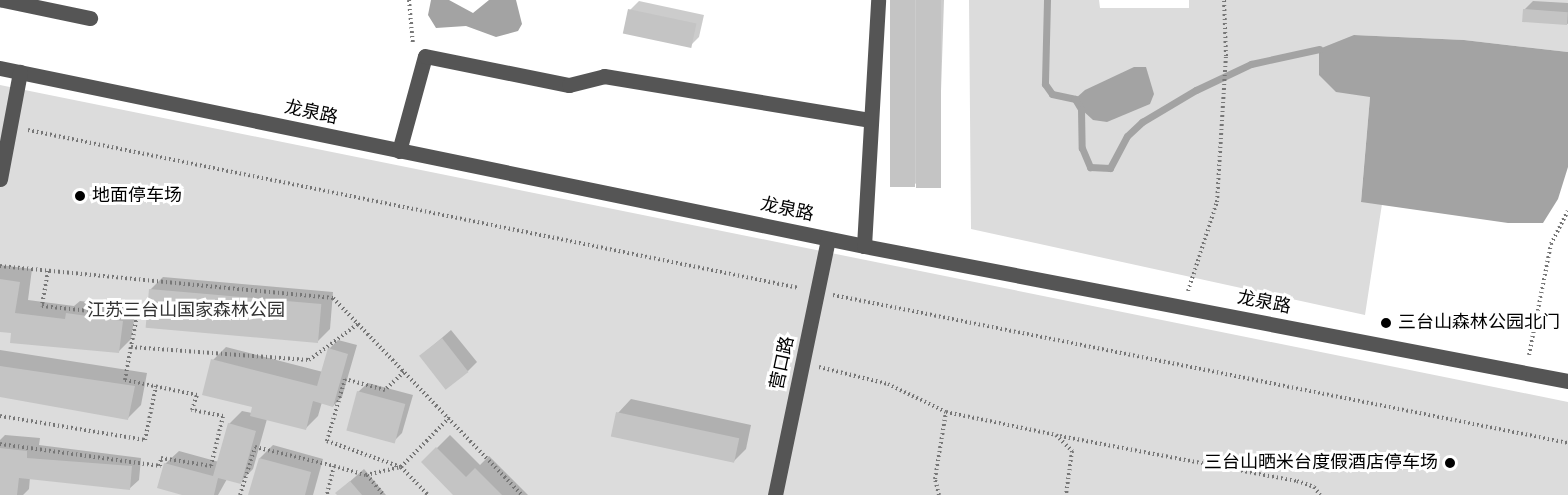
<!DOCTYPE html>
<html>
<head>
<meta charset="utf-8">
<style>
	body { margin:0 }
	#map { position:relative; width:1568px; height:495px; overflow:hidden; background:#fff; font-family:"Source Sans 3","Noto Sans SC",sans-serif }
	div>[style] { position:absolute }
	.green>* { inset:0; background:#dcdcdc }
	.water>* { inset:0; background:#a3a3a3 }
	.shadow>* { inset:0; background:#0003 }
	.stream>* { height:7px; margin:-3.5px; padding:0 3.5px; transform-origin:3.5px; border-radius:3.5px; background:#a3a3a3 }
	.building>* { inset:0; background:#c4c4c4; transform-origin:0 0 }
	.path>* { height:4px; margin-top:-2px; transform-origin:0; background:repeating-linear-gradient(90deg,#777 0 1.5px,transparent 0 4.5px) }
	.minor>* { height:15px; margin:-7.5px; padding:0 7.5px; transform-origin:7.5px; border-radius:7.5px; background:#555 }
	.dots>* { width:16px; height:16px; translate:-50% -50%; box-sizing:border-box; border:3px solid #fff; border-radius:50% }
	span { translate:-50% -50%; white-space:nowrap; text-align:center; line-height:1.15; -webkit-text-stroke:6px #fff; paint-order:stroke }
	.street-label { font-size:18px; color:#000 }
	.poi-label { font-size:18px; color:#000 }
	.left { translate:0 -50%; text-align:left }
	.right { translate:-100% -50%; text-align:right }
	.park-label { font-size:18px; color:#333 }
</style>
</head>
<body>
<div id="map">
	<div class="green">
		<i style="clip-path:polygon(969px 0,1099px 0,1100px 8px,1189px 8px,1189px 0,1568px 0,1568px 52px,1464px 40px,1354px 35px,1370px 97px,1361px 201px,1382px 204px,1365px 315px,971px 229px)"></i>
		<i style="clip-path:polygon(0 85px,1568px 402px,1568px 495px,0 495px)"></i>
	</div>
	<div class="water">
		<i style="clip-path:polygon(431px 0,449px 0,473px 13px,489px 0,516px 0,522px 24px,518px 31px,496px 37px,466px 26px,436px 28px,428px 15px)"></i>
		<i style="clip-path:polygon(1354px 35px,1464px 40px,1568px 52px,1568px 167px,1558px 199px,1543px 223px,1508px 223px,1361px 202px,1370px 97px,1336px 92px,1319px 75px,1319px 49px)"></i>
		<i style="clip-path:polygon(1134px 67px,1146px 67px,1154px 94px,1150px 104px,1107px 122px,1093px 120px,1081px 109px,1075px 99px,1085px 90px)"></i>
	</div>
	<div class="shadow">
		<i style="clip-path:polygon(892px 0,944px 0,938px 183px,934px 187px,912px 183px,908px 187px)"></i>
		<i style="clip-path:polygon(639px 1px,704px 15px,699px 37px,690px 46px,630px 10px)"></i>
		<i style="clip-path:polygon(1533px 1px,1568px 3px,1568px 24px,1524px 10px)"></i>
		<i style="clip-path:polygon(0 265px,32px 269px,28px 300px,74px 306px,80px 301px,136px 308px,131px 339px,118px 352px,12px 341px,13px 332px,0 330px)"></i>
		<i style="clip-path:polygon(163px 277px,333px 292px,330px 329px,317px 342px,150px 290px)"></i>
		<i style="clip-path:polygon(451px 330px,477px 362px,468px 371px,421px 356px)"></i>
		<i style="clip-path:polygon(338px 340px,357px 345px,342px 397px,333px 406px,322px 402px,318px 416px,305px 429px,267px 419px,253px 469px,240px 482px,227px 479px,218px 495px,187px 495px,165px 464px,179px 451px,219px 462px,229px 424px,242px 411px,252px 413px,254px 406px,213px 360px,226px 347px,323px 372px,329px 349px)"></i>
		<i style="clip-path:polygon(0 350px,147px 373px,141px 405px,128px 418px,0 396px)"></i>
		<i style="clip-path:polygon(368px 383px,413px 395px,402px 433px,393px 442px,358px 392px)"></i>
		<i style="clip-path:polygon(631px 399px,751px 425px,746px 449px,733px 462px,618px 413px)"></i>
		<i style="clip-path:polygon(5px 435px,40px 438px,39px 445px,141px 458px,139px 480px,129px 489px,30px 477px,29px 489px,23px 495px,0 495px,0 440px)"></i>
		<i style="clip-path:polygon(450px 435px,480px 465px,489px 456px,528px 495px,455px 495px,423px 462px)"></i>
		<i style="clip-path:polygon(273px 445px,323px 459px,313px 495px,250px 495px,260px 458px)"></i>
		<i style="clip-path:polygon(364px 469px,386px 495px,339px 495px,337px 493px)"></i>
	</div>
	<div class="stream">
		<i style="left:1047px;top:0;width:84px;rotate:91.4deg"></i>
		<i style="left:1045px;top:84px;width:12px;rotate:55deg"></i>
		<i style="left:1052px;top:94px;width:24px;rotate:12deg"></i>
		<i style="left:1075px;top:99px;width:12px;rotate:59deg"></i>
		<i style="left:1081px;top:109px;width:39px;rotate:89deg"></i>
		<i style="left:1082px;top:148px;width:21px;rotate:67deg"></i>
		<i style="left:1090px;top:167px;width:20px;rotate:3deg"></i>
		<i style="left:1110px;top:168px;width:36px;rotate:-62deg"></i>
		<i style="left:1127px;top:136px;width:21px;rotate:-43deg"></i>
		<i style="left:1142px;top:122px;width:63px;rotate:-30.7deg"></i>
		<i style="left:1196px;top:90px;width:61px;rotate:-25.3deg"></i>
		<i style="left:1251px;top:64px;width:70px;rotate:-12.4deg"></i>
	</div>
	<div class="building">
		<i style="left:890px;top:0;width:25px;height:187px"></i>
		<i style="left:916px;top:0;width:25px;height:188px"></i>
		<i style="left:628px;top:9px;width:70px;height:25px;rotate:12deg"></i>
		<i style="left:1523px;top:9px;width:45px;height:13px;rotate:4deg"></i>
		<i style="clip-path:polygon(0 279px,20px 282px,15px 313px,65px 319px,66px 313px,123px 321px,119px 353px,10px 343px,11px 333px,0 332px)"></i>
		<i style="left:149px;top:289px;width:173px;height:39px;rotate:5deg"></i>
		<i style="left:442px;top:338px;width:43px;height:29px;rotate:52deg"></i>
		<i style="clip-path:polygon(328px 348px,348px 354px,333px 407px,313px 401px,306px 430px,250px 416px,252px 407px,202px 395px,211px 359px,317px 386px)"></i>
		<i style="clip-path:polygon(0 366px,135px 386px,128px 420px,0 397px)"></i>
		<i style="left:357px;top:391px;width:50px;height:41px;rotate:15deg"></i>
		<i style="left:616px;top:412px;width:126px;height:25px;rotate:12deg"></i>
		<i style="clip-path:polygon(228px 423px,256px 431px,241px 484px,218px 478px,214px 495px,182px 495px,157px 488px,164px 463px,213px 476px)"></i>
		<i style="clip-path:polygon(436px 447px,466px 477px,475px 468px,502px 495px,453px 495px,421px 462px)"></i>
		<i style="clip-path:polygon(0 448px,27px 451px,27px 458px,132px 466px,130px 490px,19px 478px,17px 495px,0 495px)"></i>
		<i style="clip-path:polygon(259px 458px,311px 472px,305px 495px,248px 495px)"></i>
		<i style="clip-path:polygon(350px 481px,362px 495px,337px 495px,335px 493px)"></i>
	</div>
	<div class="path">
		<i style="left:409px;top:0;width:45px;rotate:84.9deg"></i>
		<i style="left:28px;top:130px;width:787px;rotate:11.58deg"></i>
		<i style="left:0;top:266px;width:335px;rotate:5.5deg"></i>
		<i style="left:333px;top:298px;width:273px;rotate:46.2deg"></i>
		<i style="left:48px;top:271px;width:36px;rotate:100deg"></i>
		<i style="left:42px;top:306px;width:96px;rotate:6deg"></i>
		<i style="left:137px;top:316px;width:32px;rotate:101deg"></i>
		<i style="left:1188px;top:291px;width:94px;rotate:-72deg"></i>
		<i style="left:1217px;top:202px;width:146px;rotate:-86.5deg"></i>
		<i style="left:1226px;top:56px;width:56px;rotate:-92deg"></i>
		<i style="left:833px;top:295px;width:750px;rotate:11.38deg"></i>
		<i style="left:1529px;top:355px;width:113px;rotate:-78.8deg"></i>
		<i style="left:1551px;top:244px;width:37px;rotate:-63deg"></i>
		<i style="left:819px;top:367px;width:71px;rotate:13.8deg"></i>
		<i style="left:888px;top:384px;width:64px;rotate:25.8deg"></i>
		<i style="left:946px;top:412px;width:112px;rotate:11.8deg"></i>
		<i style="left:1056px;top:435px;width:23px;rotate:45deg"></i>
		<i style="left:1072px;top:451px;width:44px;rotate:97.8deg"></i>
		<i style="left:404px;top:372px;width:26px;rotate:137deg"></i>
		<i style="left:385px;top:390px;width:41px;rotate:-164.6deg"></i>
		<i style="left:345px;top:379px;width:65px;rotate:106.2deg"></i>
		<i style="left:327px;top:441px;width:78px;rotate:19.4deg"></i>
		<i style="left:401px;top:467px;width:39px;rotate:46deg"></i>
		<i style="left:0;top:416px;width:147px;rotate:9.4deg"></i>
		<i style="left:145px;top:440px;width:55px;rotate:-78.5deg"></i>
		<i style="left:1060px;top:436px;width:241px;rotate:10.8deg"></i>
		<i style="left:1297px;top:481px;width:18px;rotate:19deg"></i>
		<i style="left:1314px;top:487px;width:10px;rotate:53deg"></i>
		<i style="left:0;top:444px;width:162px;rotate:7.8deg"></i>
		<i style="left:160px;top:466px;width:8px;rotate:-83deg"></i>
		<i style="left:161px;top:458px;width:51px;rotate:9.1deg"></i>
		<i style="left:211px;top:466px;width:51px;rotate:-76.5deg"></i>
		<i style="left:223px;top:416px;width:32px;rotate:-169deg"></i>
		<i style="left:192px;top:410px;width:16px;rotate:-72deg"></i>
		<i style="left:197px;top:395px;width:74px;rotate:-168.2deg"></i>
		<i style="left:125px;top:380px;width:34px;rotate:-80deg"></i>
		<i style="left:131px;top:347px;width:178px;rotate:4.2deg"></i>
		<i style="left:309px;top:360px;width:61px;rotate:-36.3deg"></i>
		<i style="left:334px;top:466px;width:33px;rotate:16deg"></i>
		<i style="left:366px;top:475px;width:36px;rotate:-13deg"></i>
		<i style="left:401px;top:467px;width:69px;rotate:-45.6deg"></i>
		<i style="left:367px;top:475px;width:26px;rotate:50deg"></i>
		<i style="left:240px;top:495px;width:50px;rotate:-72.6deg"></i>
		<i style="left:255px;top:447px;width:81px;rotate:13.5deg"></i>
		<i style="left:334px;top:466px;width:30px;rotate:104deg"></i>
		<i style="left:939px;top:495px;width:16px;rotate:-104deg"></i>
		<i style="left:935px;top:479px;width:68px;rotate:-80.7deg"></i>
	</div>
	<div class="minor">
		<i style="left:3px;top:0;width:89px;rotate:11.7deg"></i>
		<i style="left:0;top:68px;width:882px;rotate:11.64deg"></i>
		<i style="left:864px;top:246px;width:717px;rotate:10.86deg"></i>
		<i style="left:399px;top:151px;width:98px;rotate:-74.7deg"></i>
		<i style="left:425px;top:56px;width:147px;rotate:11.4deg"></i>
		<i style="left:569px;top:85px;width:36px;rotate:-14deg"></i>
		<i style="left:604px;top:76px;width:269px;rotate:9.4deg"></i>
		<i style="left:0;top:179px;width:109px;rotate:-79.4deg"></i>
		<i style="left:864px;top:246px;width:246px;rotate:-86.7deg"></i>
		<i style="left:775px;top:495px;width:261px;rotate:-78.3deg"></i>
	</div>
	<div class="dots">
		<i style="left:80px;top:196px;background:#000"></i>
		<i style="left:1386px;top:323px;background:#000"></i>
		<i style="left:1450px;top:463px;background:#000"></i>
	</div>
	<div class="street-label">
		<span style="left:311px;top:113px;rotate:12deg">龙泉路</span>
		<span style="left:787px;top:210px;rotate:12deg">龙泉路</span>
		<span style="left:1264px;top:303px;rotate:11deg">龙泉路</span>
		<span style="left:783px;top:363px;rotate:-78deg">营口路</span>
	</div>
	<div class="poi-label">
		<span class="left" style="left:92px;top:196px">地面停车场</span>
		<span class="left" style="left:1398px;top:323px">三台山森林公园北门</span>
		<span class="right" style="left:1438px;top:463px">三台山晒米台度假酒店停车场</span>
	</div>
	<div class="park-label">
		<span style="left:186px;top:311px">江苏三台山国家森林公园</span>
	</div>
</div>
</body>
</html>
